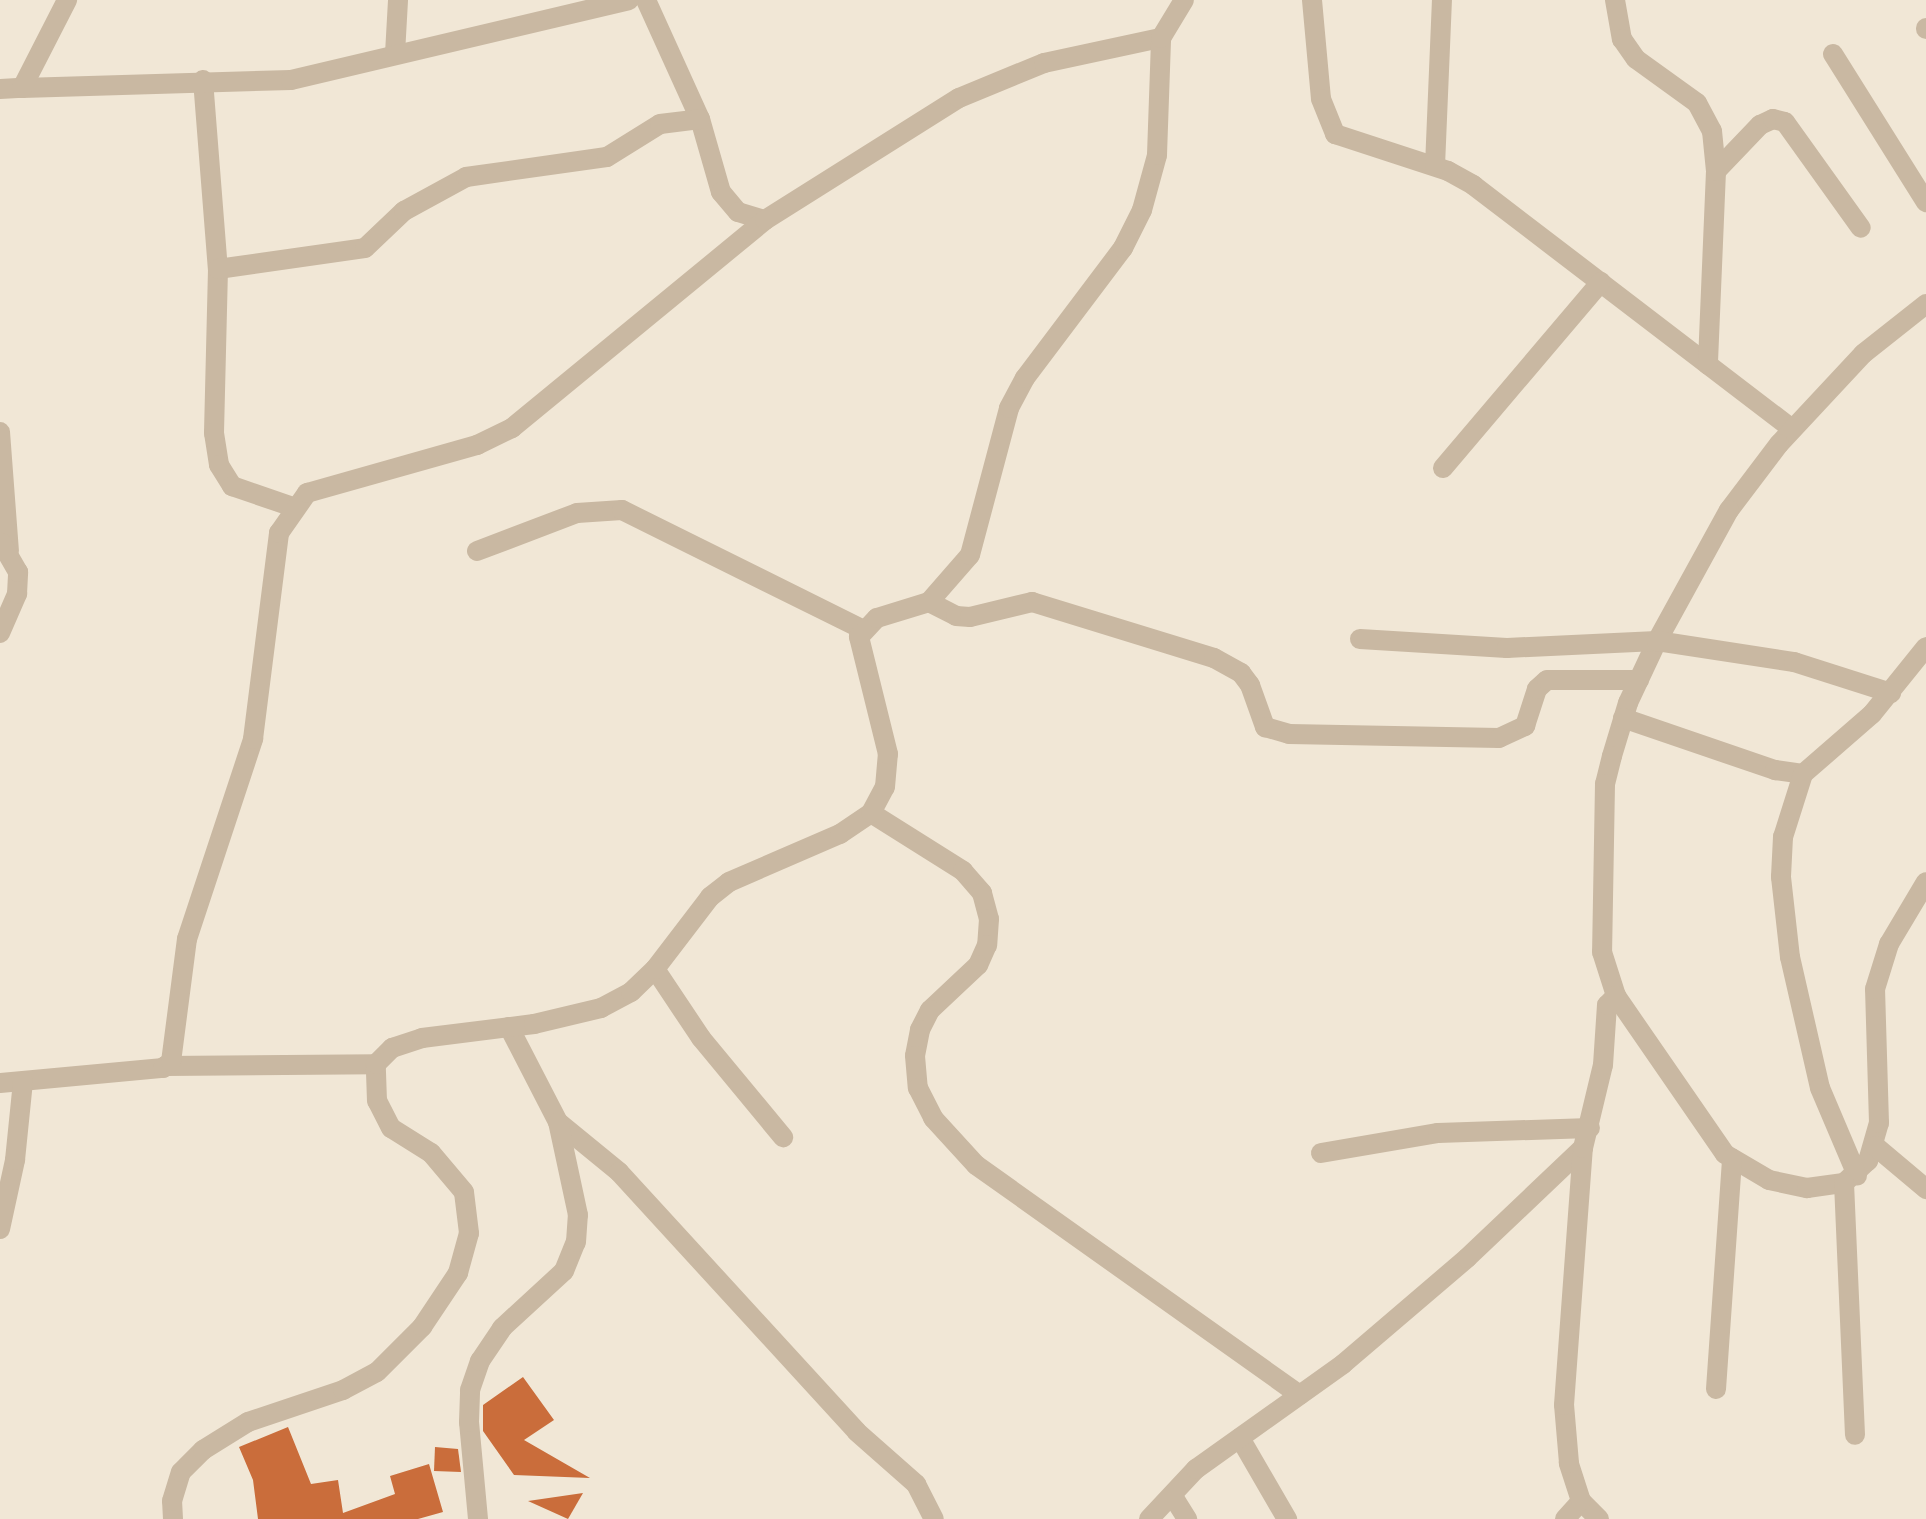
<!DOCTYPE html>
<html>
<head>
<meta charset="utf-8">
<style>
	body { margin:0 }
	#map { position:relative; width:1926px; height:1519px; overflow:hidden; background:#f1e7d6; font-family:Montserrat,sans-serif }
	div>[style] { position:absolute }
	.building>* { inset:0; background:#ca6d3b }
	.minor>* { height:20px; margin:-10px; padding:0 10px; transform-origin:10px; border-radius:10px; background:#c9b8a2 }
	span { translate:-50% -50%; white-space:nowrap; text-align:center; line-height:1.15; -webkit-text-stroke:6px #f9f1e2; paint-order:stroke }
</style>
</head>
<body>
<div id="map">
	<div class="building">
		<i style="clip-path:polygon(523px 1377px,554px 1420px,524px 1440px,590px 1478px,514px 1475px,483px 1431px,483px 1405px)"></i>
		<i style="clip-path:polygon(288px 1427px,311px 1484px,338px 1480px,343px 1513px,395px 1494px,390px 1476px,429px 1464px,443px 1512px,418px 1519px,258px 1519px,253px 1480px,239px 1447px)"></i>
		<i style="clip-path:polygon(435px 1447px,458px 1449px,461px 1472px,434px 1471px)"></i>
		<i style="clip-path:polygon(583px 1493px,568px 1519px,528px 1501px)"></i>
	</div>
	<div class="minor">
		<i style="left:646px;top:0;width:131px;rotate:65.6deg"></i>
		<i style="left:700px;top:119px;width:76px;rotate:74deg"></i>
		<i style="left:721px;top:192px;width:26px;rotate:50deg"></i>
		<i style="left:738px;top:212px;width:28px;rotate:17deg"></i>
		<i style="left:1312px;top:0;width:99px;rotate:84.8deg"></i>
		<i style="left:1321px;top:99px;width:38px;rotate:68deg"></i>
		<i style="left:1335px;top:134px;width:119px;rotate:18.1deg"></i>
		<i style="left:1448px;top:171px;width:29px;rotate:29deg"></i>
		<i style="left:1473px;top:185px;width:402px;rotate:37.4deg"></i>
		<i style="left:1615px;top:0;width:40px;rotate:80deg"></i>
		<i style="left:1622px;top:39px;width:24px;rotate:55deg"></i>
		<i style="left:1636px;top:59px;width:75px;rotate:35.8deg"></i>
		<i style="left:1697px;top:103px;width:32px;rotate:62deg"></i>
		<i style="left:1712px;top:131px;width:40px;rotate:84.3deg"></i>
		<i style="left:1716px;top:171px;width:194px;rotate:92.4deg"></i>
		<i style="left:1926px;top:28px;width:1px;rotate:90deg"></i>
		<i style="left:395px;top:54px;width:54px;rotate:-86.8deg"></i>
		<i style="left:1833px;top:54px;width:175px;rotate:57.9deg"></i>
		<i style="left:203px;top:80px;width:190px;rotate:85.5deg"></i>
		<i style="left:218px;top:269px;width:164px;rotate:91.4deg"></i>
		<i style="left:214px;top:433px;width:32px;rotate:81deg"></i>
		<i style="left:219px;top:465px;width:25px;rotate:58deg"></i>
		<i style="left:232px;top:486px;width:65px;rotate:19deg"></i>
		<i style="left:22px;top:88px;width:269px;rotate:-1.7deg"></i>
		<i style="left:291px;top:80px;width:347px;rotate:-13.3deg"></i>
		<i style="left:0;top:89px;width:22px;rotate:-3deg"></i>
		<i style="left:22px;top:88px;width:99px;rotate:-62.9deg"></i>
		<i style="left:1435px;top:166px;width:166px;rotate:-87.6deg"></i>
		<i style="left:1716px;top:171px;width:64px;rotate:-46.3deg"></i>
		<i style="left:1760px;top:125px;width:14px;rotate:-25deg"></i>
		<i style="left:1773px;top:119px;width:12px;rotate:14deg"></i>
		<i style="left:1785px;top:122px;width:130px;rotate:54.4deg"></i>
		<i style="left:218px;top:269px;width:148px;rotate:-8.1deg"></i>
		<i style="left:365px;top:248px;width:54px;rotate:-43.5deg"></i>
		<i style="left:404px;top:211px;width:71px;rotate:-28.7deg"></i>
		<i style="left:466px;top:177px;width:142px;rotate:-8.1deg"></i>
		<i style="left:607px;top:157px;width:62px;rotate:-31.9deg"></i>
		<i style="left:660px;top:124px;width:40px;rotate:-7.1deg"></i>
		<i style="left:1926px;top:304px;width:80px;rotate:141.6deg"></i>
		<i style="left:1863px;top:354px;width:123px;rotate:133deg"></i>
		<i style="left:1779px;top:444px;width:83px;rotate:127.1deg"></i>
		<i style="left:1729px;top:510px;width:149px;rotate:118.8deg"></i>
		<i style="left:1657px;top:641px;width:68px;rotate:115.1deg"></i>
		<i style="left:1628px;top:703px;width:55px;rotate:106.8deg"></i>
		<i style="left:1612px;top:756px;width:29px;rotate:104deg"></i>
		<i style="left:1605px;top:784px;width:168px;rotate:91deg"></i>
		<i style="left:1602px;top:952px;width:46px;rotate:72.3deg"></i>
		<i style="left:1616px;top:996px;width:192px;rotate:55.4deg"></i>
		<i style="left:1725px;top:1154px;width:51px;rotate:30.6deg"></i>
		<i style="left:1769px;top:1180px;width:39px;rotate:12deg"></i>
		<i style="left:1807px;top:1188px;width:37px;rotate:-8deg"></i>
		<i style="left:1844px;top:1183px;width:33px;rotate:-43deg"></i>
		<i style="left:1868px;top:1161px;width:40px;rotate:-74deg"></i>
		<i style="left:1879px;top:1123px;width:134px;rotate:-91.7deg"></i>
		<i style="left:1875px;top:989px;width:47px;rotate:-72.7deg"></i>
		<i style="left:1889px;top:944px;width:72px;rotate:-59.2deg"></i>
		<i style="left:0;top:432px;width:119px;rotate:85.7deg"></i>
		<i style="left:1443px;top:468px;width:244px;rotate:-49.7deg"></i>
		<i style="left:477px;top:551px;width:107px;rotate:-20.8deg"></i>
		<i style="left:577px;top:513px;width:45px;rotate:-3.8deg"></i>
		<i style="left:622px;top:510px;width:268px;rotate:26.4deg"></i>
		<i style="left:929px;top:602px;width:30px;rotate:27deg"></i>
		<i style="left:956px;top:616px;width:14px;rotate:4deg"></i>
		<i style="left:970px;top:617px;width:64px;rotate:-13.6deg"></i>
		<i style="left:1032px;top:602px;width:190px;rotate:17.1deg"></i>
		<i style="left:1214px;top:658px;width:31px;rotate:29deg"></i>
		<i style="left:1241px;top:673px;width:15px;rotate:53deg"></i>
		<i style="left:1250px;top:685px;width:45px;rotate:70.3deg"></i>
		<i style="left:1265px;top:727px;width:25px;rotate:16deg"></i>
		<i style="left:1289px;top:734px;width:210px;rotate:1.1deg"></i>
		<i style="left:1499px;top:738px;width:29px;rotate:-25deg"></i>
		<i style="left:1525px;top:726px;width:39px;rotate:-72deg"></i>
		<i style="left:1537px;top:689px;width:13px;rotate:-42deg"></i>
		<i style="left:1547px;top:680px;width:92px"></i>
		<i style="left:0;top:633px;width:43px;rotate:-66.4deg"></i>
		<i style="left:17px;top:594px;width:22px;rotate:-87deg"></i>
		<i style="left:18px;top:572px;width:34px;rotate:-120deg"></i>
		<i style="left:1360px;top:639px;width:147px;rotate:3.5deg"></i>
		<i style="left:1507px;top:648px;width:150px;rotate:-2.7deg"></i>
		<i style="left:1657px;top:641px;width:139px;rotate:8.7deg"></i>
		<i style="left:1794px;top:662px;width:102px;rotate:17.7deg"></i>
		<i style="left:1623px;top:718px;width:161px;rotate:18.9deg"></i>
		<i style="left:1775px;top:770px;width:28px;rotate:8deg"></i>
		<i style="left:1803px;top:774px;width:91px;rotate:-41deg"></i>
		<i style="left:1872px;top:714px;width:86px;rotate:-51.1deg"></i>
		<i style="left:1803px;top:774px;width:66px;rotate:107.6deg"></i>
		<i style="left:1783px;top:837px;width:40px;rotate:92.9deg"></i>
		<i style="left:1781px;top:877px;width:81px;rotate:83.6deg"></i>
		<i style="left:1790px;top:957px;width:134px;rotate:77.1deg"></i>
		<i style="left:1820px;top:1088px;width:95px;rotate:67deg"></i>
		<i style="left:871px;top:813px;width:109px;rotate:32.2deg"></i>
		<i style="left:963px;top:871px;width:29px;rotate:49deg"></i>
		<i style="left:982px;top:893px;width:27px;rotate:75deg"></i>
		<i style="left:989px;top:919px;width:26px;rotate:94deg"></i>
		<i style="left:987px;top:945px;width:22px;rotate:114deg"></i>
		<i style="left:978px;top:965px;width:66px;rotate:136.8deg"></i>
		<i style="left:930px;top:1010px;width:22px;rotate:117deg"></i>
		<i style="left:920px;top:1030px;width:26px;rotate:101deg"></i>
		<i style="left:915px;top:1056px;width:32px;rotate:85deg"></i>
		<i style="left:918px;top:1088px;width:34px;rotate:63deg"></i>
		<i style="left:933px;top:1118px;width:64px;rotate:47.5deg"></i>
		<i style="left:976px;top:1165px;width:397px;rotate:35.4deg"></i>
		<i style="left:655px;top:969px;width:83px;rotate:56.3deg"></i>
		<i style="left:701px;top:1038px;width:129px;rotate:50.4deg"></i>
		<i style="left:509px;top:1027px;width:107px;rotate:62.7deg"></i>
		<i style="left:558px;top:1122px;width:79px;rotate:39.3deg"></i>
		<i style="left:619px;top:1172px;width:352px;rotate:47.5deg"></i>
		<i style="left:857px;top:1432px;width:79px;rotate:41.4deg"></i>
		<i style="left:916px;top:1484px;width:39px;rotate:63deg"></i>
		<i style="left:165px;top:1066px;width:211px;rotate:-0.5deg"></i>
		<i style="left:0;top:1083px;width:164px;rotate:-5.3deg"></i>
		<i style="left:163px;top:1068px;width:10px;rotate:-37deg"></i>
		<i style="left:171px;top:1062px;width:124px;rotate:-82.6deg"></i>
		<i style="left:187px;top:939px;width:211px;rotate:-71.7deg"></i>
		<i style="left:253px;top:739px;width:208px;rotate:-82.8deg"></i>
		<i style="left:279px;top:533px;width:49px;rotate:-55deg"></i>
		<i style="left:307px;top:493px;width:177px;rotate:-15.8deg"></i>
		<i style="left:477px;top:445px;width:39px;rotate:-26deg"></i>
		<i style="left:512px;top:428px;width:328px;rotate:-39.4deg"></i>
		<i style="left:765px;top:220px;width:229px;rotate:-32.2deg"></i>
		<i style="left:959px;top:98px;width:92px;rotate:-22.4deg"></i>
		<i style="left:1044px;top:63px;width:120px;rotate:-12.1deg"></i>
		<i style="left:1875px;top:1146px;width:67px;rotate:40.1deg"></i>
		<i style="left:1321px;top:1153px;width:119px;rotate:-9.7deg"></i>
		<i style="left:1438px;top:1133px;width:152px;rotate:-1.9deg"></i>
		<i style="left:1844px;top:1183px;width:252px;rotate:87.5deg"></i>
		<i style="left:0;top:1229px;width:71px;rotate:-77.7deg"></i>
		<i style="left:15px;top:1160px;width:79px;rotate:-84.2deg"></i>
		<i style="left:1716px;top:1389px;width:231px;rotate:-86deg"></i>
		<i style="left:1240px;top:1438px;width:94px;rotate:59.9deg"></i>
		<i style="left:1174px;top:1498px;width:25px;rotate:58deg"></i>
		<i style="left:173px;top:1519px;width:18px;rotate:-93deg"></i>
		<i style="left:172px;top:1501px;width:30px;rotate:-73deg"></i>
		<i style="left:181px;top:1472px;width:31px;rotate:-45deg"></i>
		<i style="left:203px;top:1450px;width:53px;rotate:-31.9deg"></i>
		<i style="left:248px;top:1422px;width:100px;rotate:-18.6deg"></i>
		<i style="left:343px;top:1390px;width:38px;rotate:-28deg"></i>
		<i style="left:377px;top:1372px;width:64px;rotate:-45deg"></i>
		<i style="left:422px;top:1327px;width:65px;rotate:-56.3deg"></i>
		<i style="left:458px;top:1273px;width:41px;rotate:-74.6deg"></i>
		<i style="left:469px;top:1233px;width:41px;rotate:-97deg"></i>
		<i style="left:464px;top:1192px;width:51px;rotate:-130.2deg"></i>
		<i style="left:431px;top:1153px;width:47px;rotate:-148deg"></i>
		<i style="left:391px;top:1128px;width:30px;rotate:-117deg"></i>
		<i style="left:377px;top:1101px;width:37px;rotate:-92deg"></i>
		<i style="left:376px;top:1064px;width:23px;rotate:-45deg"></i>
		<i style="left:392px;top:1048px;width:32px;rotate:-18deg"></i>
		<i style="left:422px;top:1038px;width:113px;rotate:-7.1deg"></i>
		<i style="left:534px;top:1024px;width:69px;rotate:-13.4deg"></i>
		<i style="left:601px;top:1008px;width:34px;rotate:-28deg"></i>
		<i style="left:631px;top:992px;width:33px;rotate:-44deg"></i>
		<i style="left:655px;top:969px;width:91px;rotate:-52.6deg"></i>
		<i style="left:710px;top:897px;width:24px;rotate:-38deg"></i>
		<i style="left:729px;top:882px;width:121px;rotate:-23.4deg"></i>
		<i style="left:840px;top:834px;width:37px;rotate:-34deg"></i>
		<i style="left:871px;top:813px;width:30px;rotate:-62deg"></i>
		<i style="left:885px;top:787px;width:33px;rotate:-85deg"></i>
		<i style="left:888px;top:754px;width:121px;rotate:-103.9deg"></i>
		<i style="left:859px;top:637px;width:26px;rotate:-47deg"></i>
		<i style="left:877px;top:618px;width:54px;rotate:-17.1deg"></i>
		<i style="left:929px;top:602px;width:62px;rotate:-48.9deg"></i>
		<i style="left:970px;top:555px;width:152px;rotate:-75.1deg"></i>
		<i style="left:1009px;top:408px;width:34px;rotate:-62deg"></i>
		<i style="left:1025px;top:378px;width:163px;rotate:-53deg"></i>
		<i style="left:1123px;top:248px;width:42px;rotate:-63.4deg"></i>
		<i style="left:1142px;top:210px;width:57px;rotate:-74.7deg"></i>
		<i style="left:1157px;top:155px;width:117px;rotate:-88deg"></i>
		<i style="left:1161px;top:38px;width:44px;rotate:-58.8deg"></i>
		<i style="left:478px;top:1519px;width:97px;rotate:-95.3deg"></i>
		<i style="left:469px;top:1422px;width:32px;rotate:-88deg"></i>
		<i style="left:470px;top:1390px;width:31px;rotate:-71deg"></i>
		<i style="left:480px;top:1361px;width:40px;rotate:-56deg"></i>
		<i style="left:502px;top:1328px;width:84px;rotate:-42.6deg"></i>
		<i style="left:564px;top:1271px;width:31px;rotate:-68deg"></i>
		<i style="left:576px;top:1242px;width:27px;rotate:-86deg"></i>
		<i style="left:578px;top:1215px;width:95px;rotate:-102.1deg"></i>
		<i style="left:1149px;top:1519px;width:69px;rotate:-46.8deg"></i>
		<i style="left:1196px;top:1469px;width:181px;rotate:-35.5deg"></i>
		<i style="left:1343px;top:1364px;width:163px;rotate:-40.5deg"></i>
		<i style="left:1467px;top:1258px;width:160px;rotate:-43.5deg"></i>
		<i style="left:1565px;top:1519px;width:24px;rotate:-48deg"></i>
		<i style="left:1599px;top:1519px;width:25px;rotate:-135deg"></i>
		<i style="left:1581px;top:1501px;width:40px;rotate:-108deg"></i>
		<i style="left:1569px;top:1463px;width:58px;rotate:-94.9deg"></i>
		<i style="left:1564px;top:1405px;width:258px;rotate:-85.8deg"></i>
		<i style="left:1583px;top:1148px;width:85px;rotate:-76.5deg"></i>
		<i style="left:1603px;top:1065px;width:60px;rotate:-86.2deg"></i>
		<i style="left:1607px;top:1005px;width:13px;rotate:-45deg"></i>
	</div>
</div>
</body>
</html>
